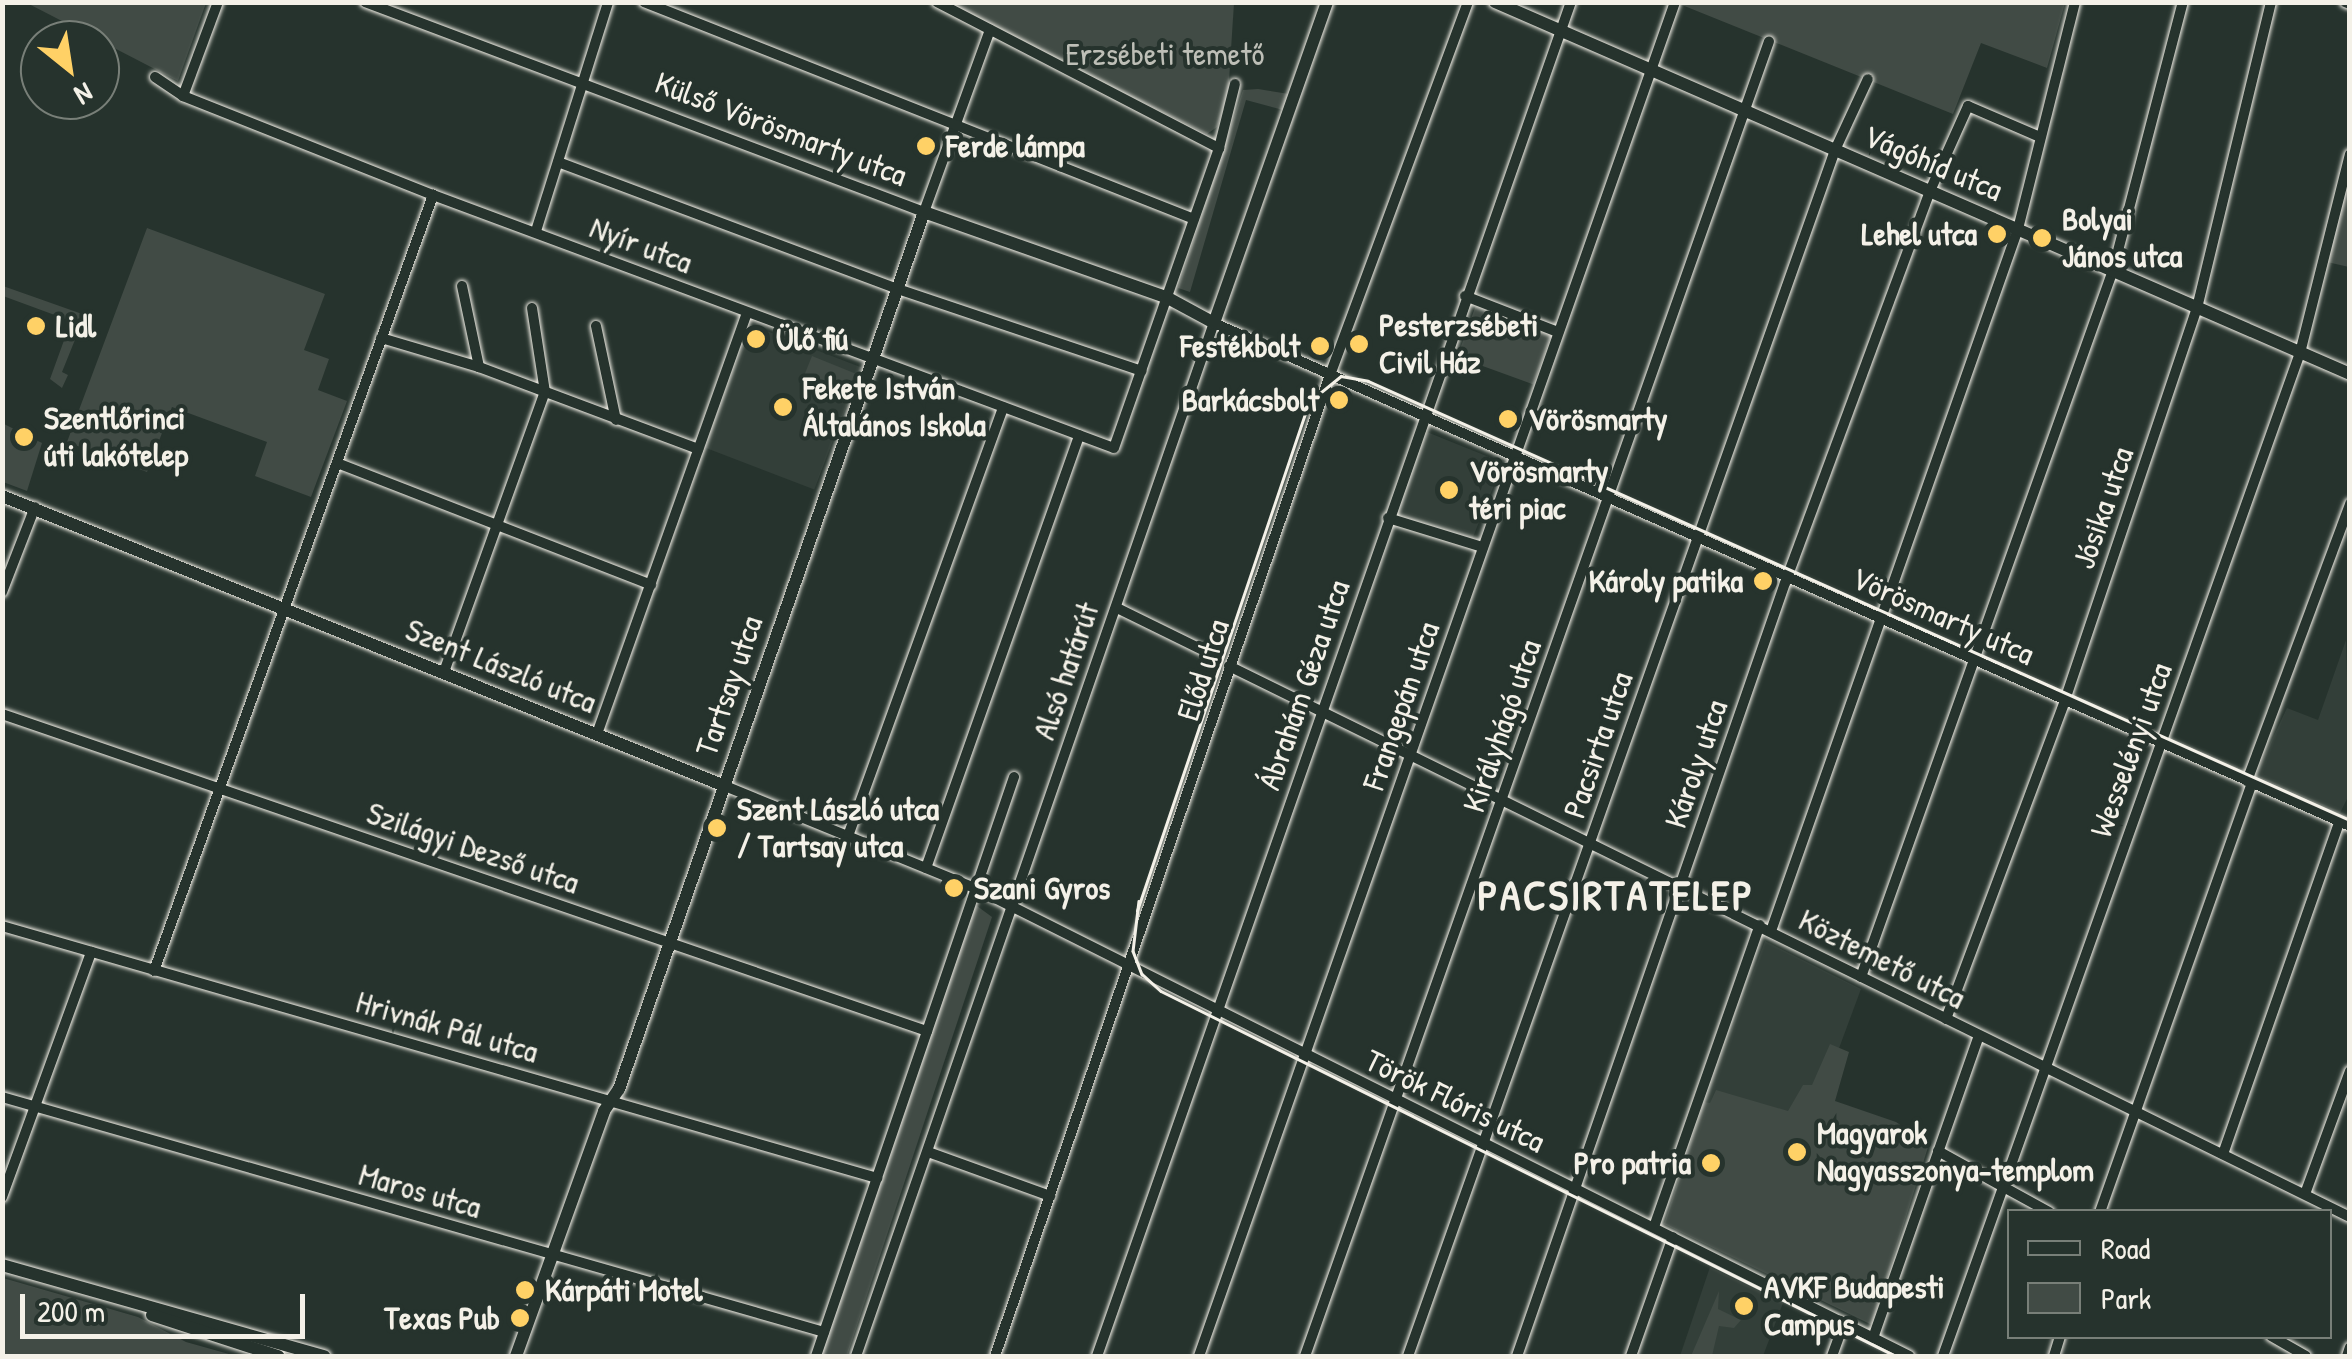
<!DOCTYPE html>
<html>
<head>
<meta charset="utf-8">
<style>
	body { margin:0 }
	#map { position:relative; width:2352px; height:1359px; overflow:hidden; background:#26332d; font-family:"Patrick Hand",sans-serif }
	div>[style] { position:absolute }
	.built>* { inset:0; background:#333f39; transform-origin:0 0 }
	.green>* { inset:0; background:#414b45; transform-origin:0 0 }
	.roads { filter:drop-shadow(0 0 2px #f4f1e8) drop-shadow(0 0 2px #f4f1e8) }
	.minor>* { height:10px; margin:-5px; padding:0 5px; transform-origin:5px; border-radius:5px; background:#26332d }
	.tertiary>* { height:12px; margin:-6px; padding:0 6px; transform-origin:6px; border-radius:6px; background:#26332d }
	.tram>* { height:2.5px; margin:-1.25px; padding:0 1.25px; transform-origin:1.25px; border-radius:1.25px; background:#f4f1e8 }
	.dots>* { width:28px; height:28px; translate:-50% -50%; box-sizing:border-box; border:5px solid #26332d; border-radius:50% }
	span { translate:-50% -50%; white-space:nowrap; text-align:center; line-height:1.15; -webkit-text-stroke:8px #26332d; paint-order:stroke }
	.park-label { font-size:32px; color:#bebfb7 }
	.street-label { font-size:32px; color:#f4f1e8 }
	.poi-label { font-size:32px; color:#f4f1e8; font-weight:700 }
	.left { translate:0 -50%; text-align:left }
	.right { translate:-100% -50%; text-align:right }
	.district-label { font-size:42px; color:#f4f1e8; font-weight:700; letter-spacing:2.5px }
	.frame { position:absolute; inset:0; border:5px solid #f4f1e8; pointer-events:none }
	.legend { position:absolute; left:2007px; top:1209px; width:325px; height:130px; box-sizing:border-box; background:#26332d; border:2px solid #787f78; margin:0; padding:12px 18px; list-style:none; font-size:30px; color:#f4f1e8 }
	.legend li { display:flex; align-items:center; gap:20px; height:50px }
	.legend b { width:50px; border:2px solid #787f78 }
	.north { position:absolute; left:20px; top:20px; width:100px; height:100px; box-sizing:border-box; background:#26332d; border:2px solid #787f78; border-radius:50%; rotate:150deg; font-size:28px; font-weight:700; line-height:40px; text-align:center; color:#f4f1e8 }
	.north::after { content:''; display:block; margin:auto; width:35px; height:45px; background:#ffd166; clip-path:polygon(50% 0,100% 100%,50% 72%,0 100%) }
	.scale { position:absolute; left:20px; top:1294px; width:285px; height:45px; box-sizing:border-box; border:5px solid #f4f1e8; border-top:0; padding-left:12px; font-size:30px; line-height:35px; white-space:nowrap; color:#f4f1e8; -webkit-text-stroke:8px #26332d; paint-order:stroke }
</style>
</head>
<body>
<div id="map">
	<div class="built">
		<i style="left:751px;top:325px;width:118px;height:131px;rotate:21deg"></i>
		<i style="left:1427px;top:432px;width:82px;height:89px;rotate:22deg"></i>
		<i style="clip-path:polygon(2346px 640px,2350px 793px,2340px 813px,2255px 776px,2287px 708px,2318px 720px)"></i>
		<i style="clip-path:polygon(1765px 941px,1861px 989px,1818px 1105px,1782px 1130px,1704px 1102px)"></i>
		<i style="clip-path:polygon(1710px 1267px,1783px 1303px,1763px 1356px,1680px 1356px)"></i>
	</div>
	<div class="green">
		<i style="clip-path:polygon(27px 3px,206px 3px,178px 81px)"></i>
		<i style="clip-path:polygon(943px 3px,1234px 3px,1228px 96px,1217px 127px,1207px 134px)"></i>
		<i style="clip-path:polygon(1677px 3px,2065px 3px,2047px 68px,1981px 43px,1953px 114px)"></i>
		<i style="clip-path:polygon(1258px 89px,1289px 94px,1283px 110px,1246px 100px,1190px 292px,1178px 288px,1243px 90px)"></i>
		<i style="clip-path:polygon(2349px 175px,2349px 267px,2327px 262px)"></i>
		<i style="clip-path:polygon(147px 228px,325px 294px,304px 350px,329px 359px,318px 390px,347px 401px,311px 497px,255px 476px,267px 442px,172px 407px,147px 472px,67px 442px)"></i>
		<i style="clip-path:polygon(3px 286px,85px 315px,62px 372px,68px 375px,62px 388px,50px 379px,71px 321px,3px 296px)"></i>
		<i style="left:1476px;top:305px;width:81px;height:55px;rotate:20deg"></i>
		<i style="left:812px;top:356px;width:46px;height:32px;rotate:22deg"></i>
		<i style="clip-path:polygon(2px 423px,42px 443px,27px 491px,3px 482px)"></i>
		<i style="clip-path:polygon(977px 906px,992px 917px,847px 1356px,819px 1356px,971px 908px)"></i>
		<i style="clip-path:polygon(1830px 1044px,1849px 1052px,1835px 1101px,1896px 1122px,1911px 1132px,1908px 1137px,1929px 1144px,1872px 1325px,1664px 1224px,1704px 1102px,1710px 1103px,1716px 1090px,1788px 1111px,1803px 1085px,1812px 1085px)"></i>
		<i style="clip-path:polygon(3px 1278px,138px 1317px,186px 1342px,236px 1356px,3px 1356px)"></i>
		<i style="clip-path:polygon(1719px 1291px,1718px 1309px,1741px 1320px,1734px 1328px,1719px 1326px,1712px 1356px,1691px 1356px)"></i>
	</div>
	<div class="roads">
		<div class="minor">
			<i style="left:365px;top:2px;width:597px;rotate:20.59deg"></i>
			<i style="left:924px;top:212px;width:194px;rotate:-70.1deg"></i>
			<i style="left:644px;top:2px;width:591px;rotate:21.53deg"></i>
			<i style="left:937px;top:2px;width:318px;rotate:27.4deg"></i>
			<i style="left:2345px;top:2px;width:5px;rotate:22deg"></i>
			<i style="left:155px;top:77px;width:34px;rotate:34deg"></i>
			<i style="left:183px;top:96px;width:269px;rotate:21.6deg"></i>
			<i style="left:433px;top:195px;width:726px;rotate:20.38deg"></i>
			<i style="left:1114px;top:448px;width:318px;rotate:-70.7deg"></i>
			<i style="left:1219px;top:148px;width:66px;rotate:-76deg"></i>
			<i style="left:183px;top:96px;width:100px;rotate:-69.6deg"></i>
			<i style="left:558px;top:162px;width:363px;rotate:20.5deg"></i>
			<i style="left:898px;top:289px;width:257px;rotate:18.6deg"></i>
			<i style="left:536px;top:231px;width:240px;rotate:-72.5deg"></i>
			<i style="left:462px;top:286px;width:83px;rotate:78.1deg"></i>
			<i style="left:1465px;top:296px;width:100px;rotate:21.2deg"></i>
			<i style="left:596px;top:326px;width:96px;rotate:78deg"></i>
			<i style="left:381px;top:338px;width:102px;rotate:16.5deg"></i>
			<i style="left:479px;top:367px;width:234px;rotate:20.5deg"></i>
			<i style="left:337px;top:463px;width:337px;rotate:21.2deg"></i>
			<i style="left:1388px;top:518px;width:98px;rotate:17.1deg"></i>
			<i style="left:2px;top:592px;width:91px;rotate:-68.8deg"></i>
			<i style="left:1117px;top:608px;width:100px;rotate:26.1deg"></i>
			<i style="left:1229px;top:666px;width:1249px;rotate:26.18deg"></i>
			<i style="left:444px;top:672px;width:298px;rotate:-70.2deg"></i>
			<i style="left:545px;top:392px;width:85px;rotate:-98.8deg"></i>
			<i style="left:2px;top:714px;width:978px;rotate:18.92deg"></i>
			<i style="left:597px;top:734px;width:447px;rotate:-70.4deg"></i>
			<i style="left:2247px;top:781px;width:296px;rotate:-69.6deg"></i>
			<i style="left:725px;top:786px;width:270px;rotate:22.2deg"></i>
			<i style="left:975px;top:888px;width:1045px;rotate:26.61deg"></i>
			<i style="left:848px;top:836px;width:456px;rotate:-70.1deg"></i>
			<i style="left:926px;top:868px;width:459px;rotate:-70.5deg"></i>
			<i style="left:2px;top:926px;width:911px;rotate:16.07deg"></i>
			<i style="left:1771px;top:931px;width:744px;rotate:-70.62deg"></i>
			<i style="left:2018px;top:229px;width:234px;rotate:-75.9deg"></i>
			<i style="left:154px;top:971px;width:825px;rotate:-70.22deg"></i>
			<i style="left:1861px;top:977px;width:751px;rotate:-70.38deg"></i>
			<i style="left:2113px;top:270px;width:277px;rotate:-75.4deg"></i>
			<i style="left:1946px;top:1019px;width:340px;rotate:-69.5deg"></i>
			<i style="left:2065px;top:700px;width:414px;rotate:-71.4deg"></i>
			<i style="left:2197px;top:308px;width:315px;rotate:-76.4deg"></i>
			<i style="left:2px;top:1097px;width:855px;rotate:15.95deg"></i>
			<i style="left:1938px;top:1151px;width:127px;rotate:28.8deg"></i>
			<i style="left:928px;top:1152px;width:130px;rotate:19.8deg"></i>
			<i style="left:2223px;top:1154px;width:352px;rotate:-70.7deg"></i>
			<i style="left:2305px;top:1194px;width:131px;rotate:-69.9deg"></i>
			<i style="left:2px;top:1197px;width:261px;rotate:-70deg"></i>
			<i style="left:2100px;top:1212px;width:455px;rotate:-70.5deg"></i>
			<i style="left:1654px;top:1227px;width:320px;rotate:-70.7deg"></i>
			<i style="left:2271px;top:1336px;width:40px;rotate:29.7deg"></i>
			<i style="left:1873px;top:1338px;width:320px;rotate:-70.7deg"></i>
			<i style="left:816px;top:1356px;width:612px;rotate:-71.12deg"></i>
			<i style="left:856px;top:1356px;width:1093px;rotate:-70.89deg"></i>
			<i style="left:1214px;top:323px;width:1242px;rotate:23.88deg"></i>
			<i style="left:995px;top:1356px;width:1037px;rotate:-71.15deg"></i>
			<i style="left:1330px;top:375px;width:398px;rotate:-69.7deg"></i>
			<i style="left:1097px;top:1356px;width:1435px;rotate:-70.71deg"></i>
			<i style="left:1199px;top:1356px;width:1435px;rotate:-70.63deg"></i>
			<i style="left:1305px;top:1356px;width:1394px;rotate:-70.56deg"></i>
			<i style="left:1408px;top:1356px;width:1279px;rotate:-70.5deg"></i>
			<i style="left:1835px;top:150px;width:78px;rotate:-65.1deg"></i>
			<i style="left:1517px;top:1356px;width:818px;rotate:-70.88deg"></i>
			<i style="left:1785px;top:583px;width:418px;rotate:-69.7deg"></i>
			<i style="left:1930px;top:191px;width:93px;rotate:-65.9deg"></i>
			<i style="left:1968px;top:106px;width:78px;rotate:23.3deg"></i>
			<i style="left:1631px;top:1356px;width:126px;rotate:-70.6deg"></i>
			<i style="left:1832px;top:1356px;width:35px;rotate:-70deg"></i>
			<i style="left:1943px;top:1356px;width:1065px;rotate:-70.41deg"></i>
			<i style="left:2300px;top:353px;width:205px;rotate:-75.9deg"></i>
			<i style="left:2054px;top:1356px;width:21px;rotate:-73deg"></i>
			<i style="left:2347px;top:1356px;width:9px;rotate:-72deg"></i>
		</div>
		<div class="tertiary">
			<i style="left:1495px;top:2px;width:932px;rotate:23.51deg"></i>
			<i style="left:2px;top:496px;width:779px;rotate:21.86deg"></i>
			<i style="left:2px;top:1265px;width:335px;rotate:15.8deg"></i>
			<i style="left:152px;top:1315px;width:133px;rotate:18deg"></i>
			<i style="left:516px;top:1356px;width:260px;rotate:-70.2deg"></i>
			<i style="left:604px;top:1111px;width:27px;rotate:-56deg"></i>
			<i style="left:619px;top:1089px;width:929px;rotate:-70.82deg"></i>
			<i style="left:924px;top:212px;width:256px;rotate:19.4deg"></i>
			<i style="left:1166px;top:297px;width:55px;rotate:28.4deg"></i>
			<i style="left:1214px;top:323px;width:340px;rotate:-70.6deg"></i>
		</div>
	</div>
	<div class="tram">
		<i style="left:1139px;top:901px;width:50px;rotate:96.8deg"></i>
		<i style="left:1133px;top:951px;width:25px;rotate:69deg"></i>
		<i style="left:1142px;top:974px;width:25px;rotate:42deg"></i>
		<i style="left:1161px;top:991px;width:821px;rotate:26.41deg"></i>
		<i style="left:1137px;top:911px;width:537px;rotate:-71.33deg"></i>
		<i style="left:1309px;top:402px;width:41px;rotate:-39.1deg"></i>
		<i style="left:1341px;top:376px;width:27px;rotate:10deg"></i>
		<i style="left:1368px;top:381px;width:1076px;rotate:24.09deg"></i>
	</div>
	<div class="dots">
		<i style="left:926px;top:146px;background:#ffd166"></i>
		<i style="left:1997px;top:234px;background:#ffd166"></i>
		<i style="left:2042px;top:238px;background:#ffd166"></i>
		<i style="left:36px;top:326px;background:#ffd166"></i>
		<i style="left:756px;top:339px;background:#ffd166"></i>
		<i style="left:1359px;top:344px;background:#ffd166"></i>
		<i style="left:1320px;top:346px;background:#ffd166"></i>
		<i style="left:1339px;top:400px;background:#ffd166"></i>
		<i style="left:783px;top:407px;background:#ffd166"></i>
		<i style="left:1508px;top:419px;background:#ffd166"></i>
		<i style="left:24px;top:437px;background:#ffd166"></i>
		<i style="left:1449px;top:490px;background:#ffd166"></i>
		<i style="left:1763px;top:581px;background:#ffd166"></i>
		<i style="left:717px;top:828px;background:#ffd166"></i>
		<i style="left:954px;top:888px;background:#ffd166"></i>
		<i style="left:1797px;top:1152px;background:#ffd166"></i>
		<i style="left:1711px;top:1163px;background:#ffd166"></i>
		<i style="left:525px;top:1290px;background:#ffd166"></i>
		<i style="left:1744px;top:1306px;background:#ffd166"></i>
		<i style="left:520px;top:1318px;background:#ffd166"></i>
	</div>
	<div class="park-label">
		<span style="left:1165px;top:54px">Erzsébeti temető</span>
	</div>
	<div class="street-label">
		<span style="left:781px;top:129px;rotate:21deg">Külső Vörösmarty utca</span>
		<span style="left:1933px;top:163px;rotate:23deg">Vágóhíd utca</span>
		<span style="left:641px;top:245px;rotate:21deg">Nyír utca</span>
		<span style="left:2103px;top:508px;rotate:-71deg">Jósika utca</span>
		<span style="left:1943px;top:616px;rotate:24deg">Vörösmarty utca</span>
		<span style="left:501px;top:666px;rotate:22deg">Szent László utca</span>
		<span style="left:1203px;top:670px;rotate:-72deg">Előd utca</span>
		<span style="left:1066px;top:671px;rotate:-71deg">Alsó határút</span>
		<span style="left:1304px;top:685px;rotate:-71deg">Ábrahám Géza utca</span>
		<span style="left:729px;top:686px;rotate:-71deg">Tartsay utca</span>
		<span style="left:1401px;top:706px;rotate:-71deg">Frangepán utca</span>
		<span style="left:1502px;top:726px;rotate:-71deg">Királyhágó utca</span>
		<span style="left:1598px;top:745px;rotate:-71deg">Pacsirta utca</span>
		<span style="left:2131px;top:750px;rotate:-70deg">Wesselényi utca</span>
		<span style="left:1696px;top:764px;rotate:-71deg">Károly utca</span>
		<span style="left:473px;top:848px;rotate:19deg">Szilágyi Dezső utca</span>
		<span style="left:1882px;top:959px;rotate:27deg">Köztemető utca</span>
		<span style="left:447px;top:1027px;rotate:16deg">Hrivnák Pál utca</span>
		<span style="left:1455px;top:1101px;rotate:26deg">Török Flóris utca</span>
		<span style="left:420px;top:1191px;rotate:16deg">Maros utca</span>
	</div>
	<div class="poi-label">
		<span class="left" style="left:946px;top:146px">Ferde lámpa</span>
		<span class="left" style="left:2062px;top:238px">Bolyai<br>János utca</span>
		<span class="right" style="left:1977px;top:234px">Lehel utca</span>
		<span class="left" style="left:56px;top:326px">Lidl</span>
		<span class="left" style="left:1379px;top:344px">Pesterzsébeti<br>Civil Ház</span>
		<span class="left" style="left:776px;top:339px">Ülő fiú</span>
		<span class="right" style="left:1300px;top:346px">Festékbolt</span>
		<span class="left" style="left:803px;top:407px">Fekete István<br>Általános Iskola</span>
		<span class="right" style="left:1319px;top:400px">Barkácsbolt</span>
		<span class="left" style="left:44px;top:437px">Szentlőrinci<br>úti lakótelep</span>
		<span class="left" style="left:1528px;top:419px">Vörösmarty</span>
		<span class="left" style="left:1469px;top:490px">Vörösmarty<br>téri piac</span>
		<span class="right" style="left:1743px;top:581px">Károly patika</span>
		<span class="left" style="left:737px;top:828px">Szent László utca<br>/ Tartsay utca</span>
		<span class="left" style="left:974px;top:888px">Szani Gyros</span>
		<span class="left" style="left:1817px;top:1152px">Magyarok<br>Nagyasszonya-templom</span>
		<span class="right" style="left:1691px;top:1163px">Pro patria</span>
		<span class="left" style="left:1764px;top:1306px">AVKF Budapesti<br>Campus</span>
		<span class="left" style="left:545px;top:1290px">Kárpáti Motel</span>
		<span class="right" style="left:500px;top:1318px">Texas Pub</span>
	</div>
	<div class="district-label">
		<span style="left:1616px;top:895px">PACSIRTATELEP</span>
	</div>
	<div class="frame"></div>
	<ul class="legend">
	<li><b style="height:12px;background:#26332d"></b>Road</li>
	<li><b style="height:28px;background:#414b45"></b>Park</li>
	</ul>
	<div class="north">N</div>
	<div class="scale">200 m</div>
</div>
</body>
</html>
